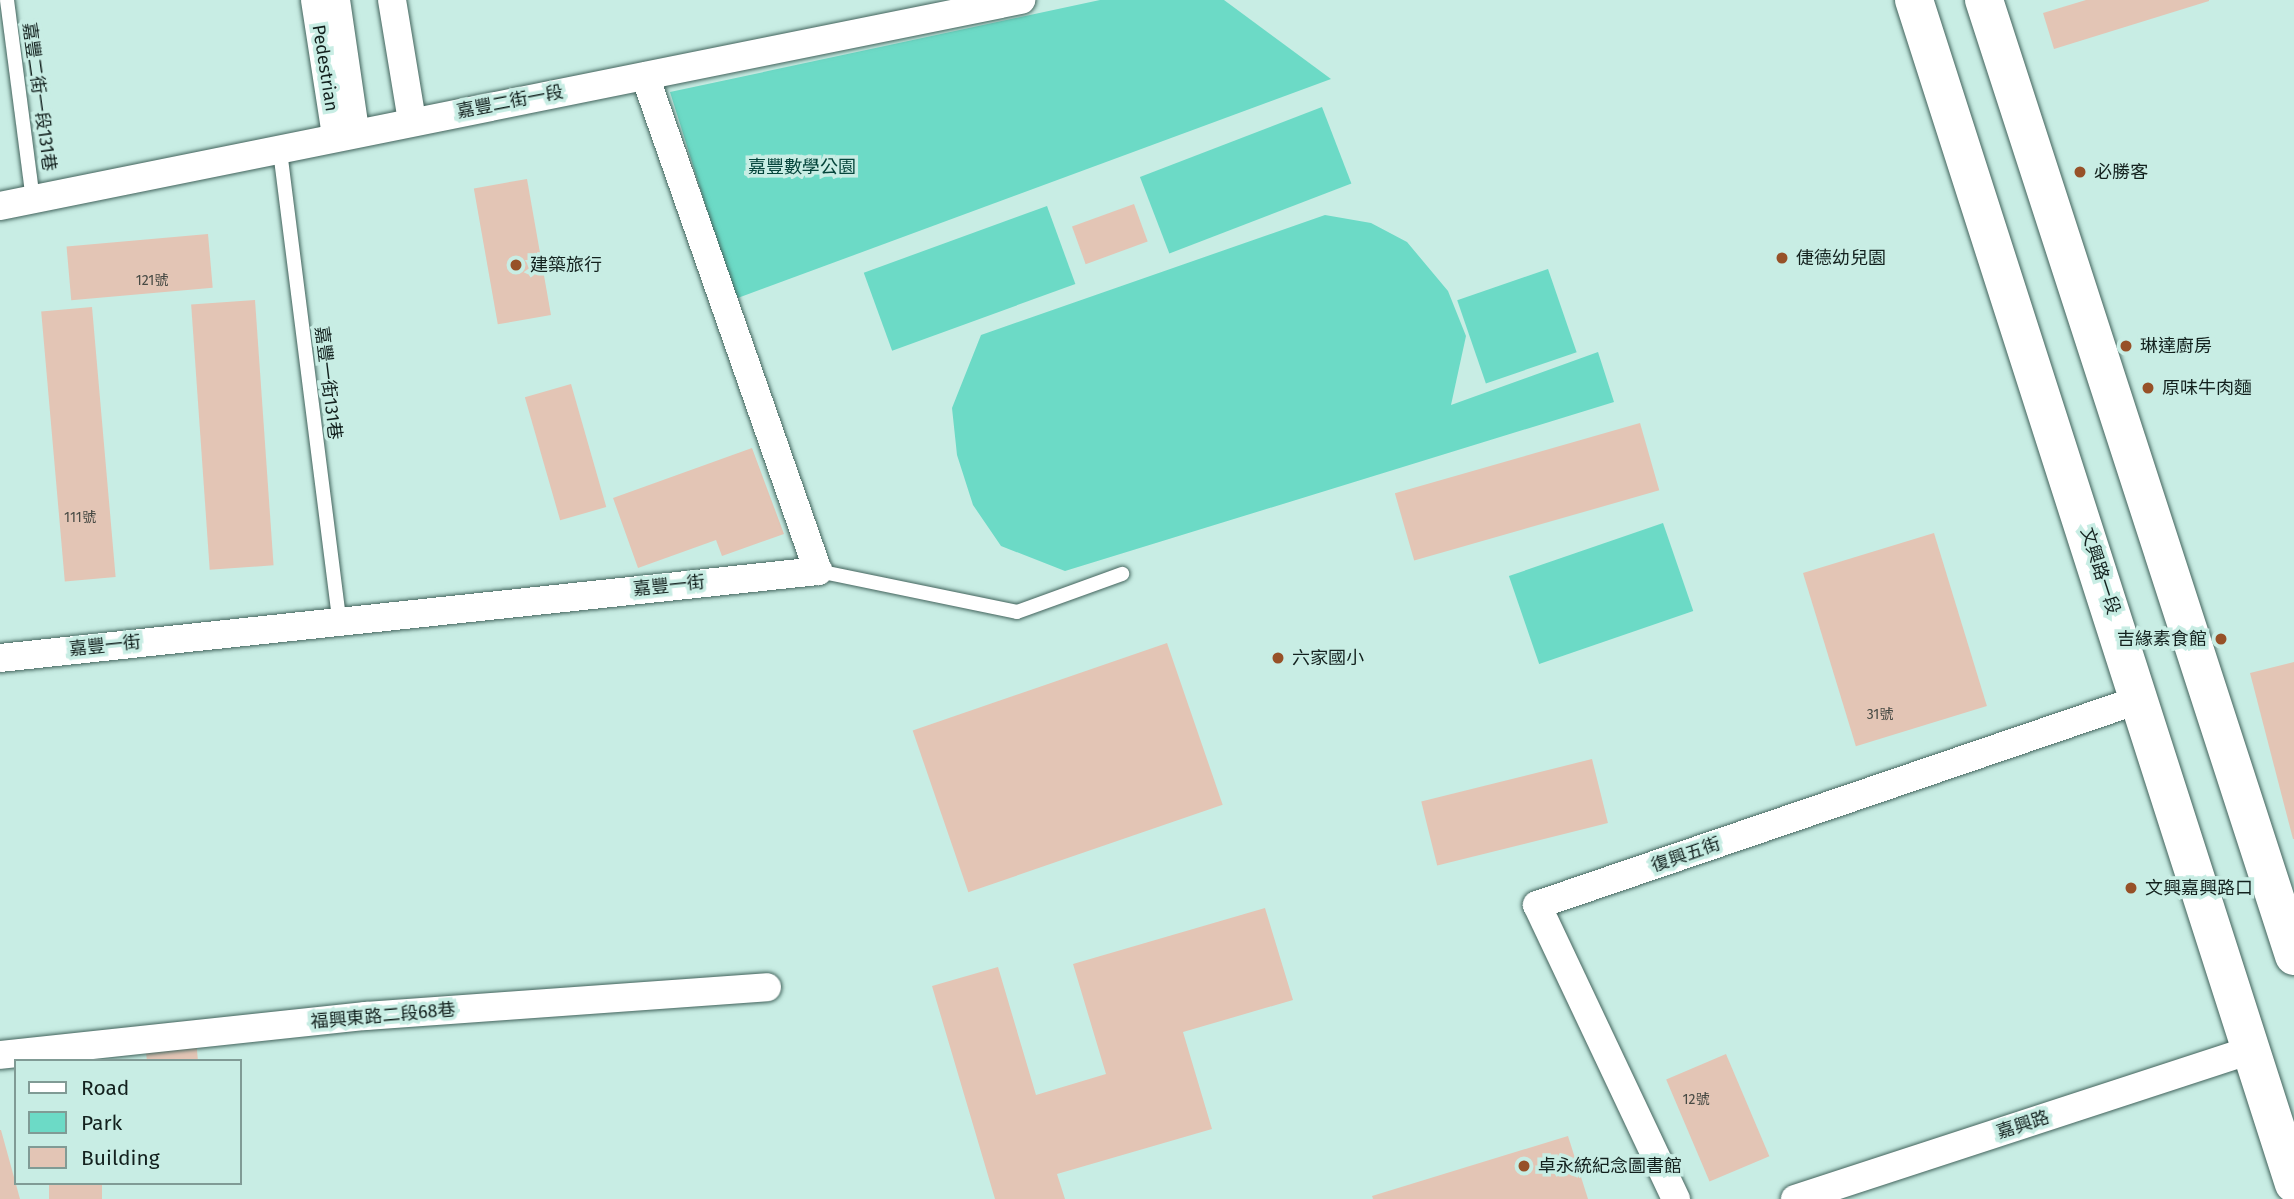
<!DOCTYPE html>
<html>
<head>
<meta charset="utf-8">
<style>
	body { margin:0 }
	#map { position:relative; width:2294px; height:1199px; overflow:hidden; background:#c8ede4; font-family:"Fira Sans","Noto Sans TC",sans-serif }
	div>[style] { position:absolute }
	.green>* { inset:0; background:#6cdac6; transform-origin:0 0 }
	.building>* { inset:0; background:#e3c5b5; transform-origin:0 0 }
	.roads { filter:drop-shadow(0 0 2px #42635c) drop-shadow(0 0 2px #42635c) }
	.lane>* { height:14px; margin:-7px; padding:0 7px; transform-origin:7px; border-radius:7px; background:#fff }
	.street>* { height:28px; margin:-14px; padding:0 14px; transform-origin:14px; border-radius:14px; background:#fff }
	.secondary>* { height:38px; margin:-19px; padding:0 19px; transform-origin:19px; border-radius:19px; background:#fff }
	.dots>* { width:19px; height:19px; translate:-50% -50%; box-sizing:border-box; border:4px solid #c8ede4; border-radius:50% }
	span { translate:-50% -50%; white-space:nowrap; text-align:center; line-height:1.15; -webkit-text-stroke:7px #c8ede4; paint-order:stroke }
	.number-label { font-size:14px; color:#474a44 }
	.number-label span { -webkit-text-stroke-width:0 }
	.street-label { font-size:18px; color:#13211e }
	.park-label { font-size:18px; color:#05453b }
	.poi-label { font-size:18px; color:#13211e }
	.left { translate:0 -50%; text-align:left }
	.right { translate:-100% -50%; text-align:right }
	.legend { position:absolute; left:14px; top:1059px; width:228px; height:126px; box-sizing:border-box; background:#c8ede4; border:2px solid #809b95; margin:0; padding:9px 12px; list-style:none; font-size:21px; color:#13211e }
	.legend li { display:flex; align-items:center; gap:14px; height:35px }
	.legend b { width:35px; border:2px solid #809b95 }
</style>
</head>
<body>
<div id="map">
	<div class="green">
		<i style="clip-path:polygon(1100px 0,1224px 0,1331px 79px,735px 299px,670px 92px)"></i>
		<i style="left:1322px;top:107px;width:82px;height:195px;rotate:69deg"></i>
		<i style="left:1047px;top:206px;width:83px;height:195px;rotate:70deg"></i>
		<i style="clip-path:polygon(1325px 215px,1371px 223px,1407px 242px,1448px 291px,1466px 336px,1451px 405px,1598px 352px,1614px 402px,1065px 571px,1001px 546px,973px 505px,957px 455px,952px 408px,981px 335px)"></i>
		<i style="left:1548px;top:269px;width:88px;height:96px;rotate:71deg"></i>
		<i style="left:1663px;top:523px;width:93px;height:163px;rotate:71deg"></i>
	</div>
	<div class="building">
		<i style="clip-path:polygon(2086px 0,2209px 0,2209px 1px,2054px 49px,2043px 13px)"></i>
		<i style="left:527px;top:179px;width:138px;height:54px;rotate:80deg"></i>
		<i style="left:1134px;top:204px;width:40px;height:66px;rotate:70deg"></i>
		<i style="left:208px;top:234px;width:54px;height:142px;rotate:85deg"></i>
		<i style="left:255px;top:300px;width:266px;height:64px;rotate:86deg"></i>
		<i style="left:92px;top:307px;width:271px;height:51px;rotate:85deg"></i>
		<i style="left:571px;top:384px;width:128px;height:48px;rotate:74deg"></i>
		<i style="left:1640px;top:423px;width:70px;height:255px;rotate:74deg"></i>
		<i style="clip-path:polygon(752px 448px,784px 534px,722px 556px,716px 540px,638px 568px,613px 498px)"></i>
		<i style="left:1934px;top:533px;width:181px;height:137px;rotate:73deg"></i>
		<i style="left:1167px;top:643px;width:171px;height:269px;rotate:71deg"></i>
		<i style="clip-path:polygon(2294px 662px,2294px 839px,2293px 839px,2250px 673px)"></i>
		<i style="left:1592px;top:759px;width:66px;height:176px;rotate:76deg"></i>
		<i style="clip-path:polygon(1265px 908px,1293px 1000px,1183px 1032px,1212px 1129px,1057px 1174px,1065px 1199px,995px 1199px,932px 986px,998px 967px,1036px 1095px,1106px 1074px,1073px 964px)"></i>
		<i style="clip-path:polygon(196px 1040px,198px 1061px,147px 1061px,145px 1045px)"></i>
		<i style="left:1726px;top:1054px;width:111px;height:65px;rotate:67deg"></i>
		<i style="clip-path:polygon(0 1130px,1px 1130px,20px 1199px,0 1199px)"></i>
		<i style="clip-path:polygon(1568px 1136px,1588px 1199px,1373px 1199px,1372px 1196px)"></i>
		<i style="left:49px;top:1183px;width:53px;height:16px"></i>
	</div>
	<div class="roads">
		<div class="lane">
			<i style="left:7px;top:0;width:202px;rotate:82.6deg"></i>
			<i style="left:280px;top:151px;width:473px;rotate:82.8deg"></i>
			<i style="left:818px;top:571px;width:203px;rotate:11.6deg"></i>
			<i style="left:1017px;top:612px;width:112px;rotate:-19.9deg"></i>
		</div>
		<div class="street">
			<i style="left:315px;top:0;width:137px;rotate:81.2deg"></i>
			<i style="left:336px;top:0;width:131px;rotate:81.7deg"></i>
			<i style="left:392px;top:0;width:123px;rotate:80.6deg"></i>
			<i style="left:0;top:206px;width:1042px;rotate:-11.41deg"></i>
			<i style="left:0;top:658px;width:823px;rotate:-6.07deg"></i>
			<i style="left:818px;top:571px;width:524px;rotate:-109.26deg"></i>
			<i style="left:0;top:1055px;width:368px;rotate:-6.1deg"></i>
			<i style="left:366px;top:1016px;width:402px;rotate:-4.1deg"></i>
			<i style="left:1676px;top:1199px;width:325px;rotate:-115.3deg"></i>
			<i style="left:1537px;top:905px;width:638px;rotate:-18.83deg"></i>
			<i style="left:1795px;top:1199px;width:481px;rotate:-18.1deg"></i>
		</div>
		<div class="secondary">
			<i style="left:1914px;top:0;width:1243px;rotate:72.21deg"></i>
			<i style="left:1984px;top:0;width:1005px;rotate:72.03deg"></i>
		</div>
	</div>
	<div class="dots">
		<i style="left:2080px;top:172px;background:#975128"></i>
		<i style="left:1782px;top:258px;background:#975128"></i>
		<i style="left:516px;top:265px;background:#975128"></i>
		<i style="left:2126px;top:346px;background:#975128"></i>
		<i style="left:2148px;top:388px;background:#975128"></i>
		<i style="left:2221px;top:639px;background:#975128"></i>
		<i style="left:1278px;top:658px;background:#975128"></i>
		<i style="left:2131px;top:888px;background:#975128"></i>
		<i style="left:1524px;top:1166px;background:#975128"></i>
	</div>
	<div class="number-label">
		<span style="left:152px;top:281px">121號</span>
		<span style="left:80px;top:518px">111號</span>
		<span style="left:1880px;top:715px">31號</span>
		<span style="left:1696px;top:1100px">12號</span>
	</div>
	<div class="street-label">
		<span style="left:325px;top:68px;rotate:81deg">Pedestrian</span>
		<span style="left:39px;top:97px;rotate:82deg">嘉豐二街一段131巷</span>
		<span style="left:510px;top:102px;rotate:-11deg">嘉豐二街一段</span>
		<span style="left:328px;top:383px;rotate:83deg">嘉豐一街131巷</span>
		<span style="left:2100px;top:571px;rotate:72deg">文興路一段</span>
		<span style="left:669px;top:586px;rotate:-6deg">嘉豐一街</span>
		<span style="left:105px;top:646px;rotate:-6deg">嘉豐一街</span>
		<span style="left:1686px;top:855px;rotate:-19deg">復興五街</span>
		<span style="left:383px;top:1016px;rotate:-5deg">福興東路二段68巷</span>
		<span style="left:2023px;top:1125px;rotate:-18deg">嘉興路</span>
	</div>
	<div class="park-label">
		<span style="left:802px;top:167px">嘉豐數學公園</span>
	</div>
	<div class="poi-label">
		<span class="left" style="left:2094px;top:172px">必勝客</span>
		<span class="left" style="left:1796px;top:258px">倢德幼兒園</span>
		<span class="left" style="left:530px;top:265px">建築旅行</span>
		<span class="left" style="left:2140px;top:346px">琳達廚房</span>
		<span class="left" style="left:2162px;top:388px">原味牛肉麵</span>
		<span class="right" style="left:2207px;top:639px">吉緣素食館</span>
		<span class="left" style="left:1292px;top:658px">六家國小</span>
		<span class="left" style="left:2145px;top:888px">文興嘉興路口</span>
		<span class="left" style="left:1538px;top:1166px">卓永統紀念圖書館</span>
	</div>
	<ul class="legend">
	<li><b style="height:9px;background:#fff"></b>Road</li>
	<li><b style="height:19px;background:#6cdac6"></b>Park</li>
	<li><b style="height:19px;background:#e3c5b5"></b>Building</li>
	</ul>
</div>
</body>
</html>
